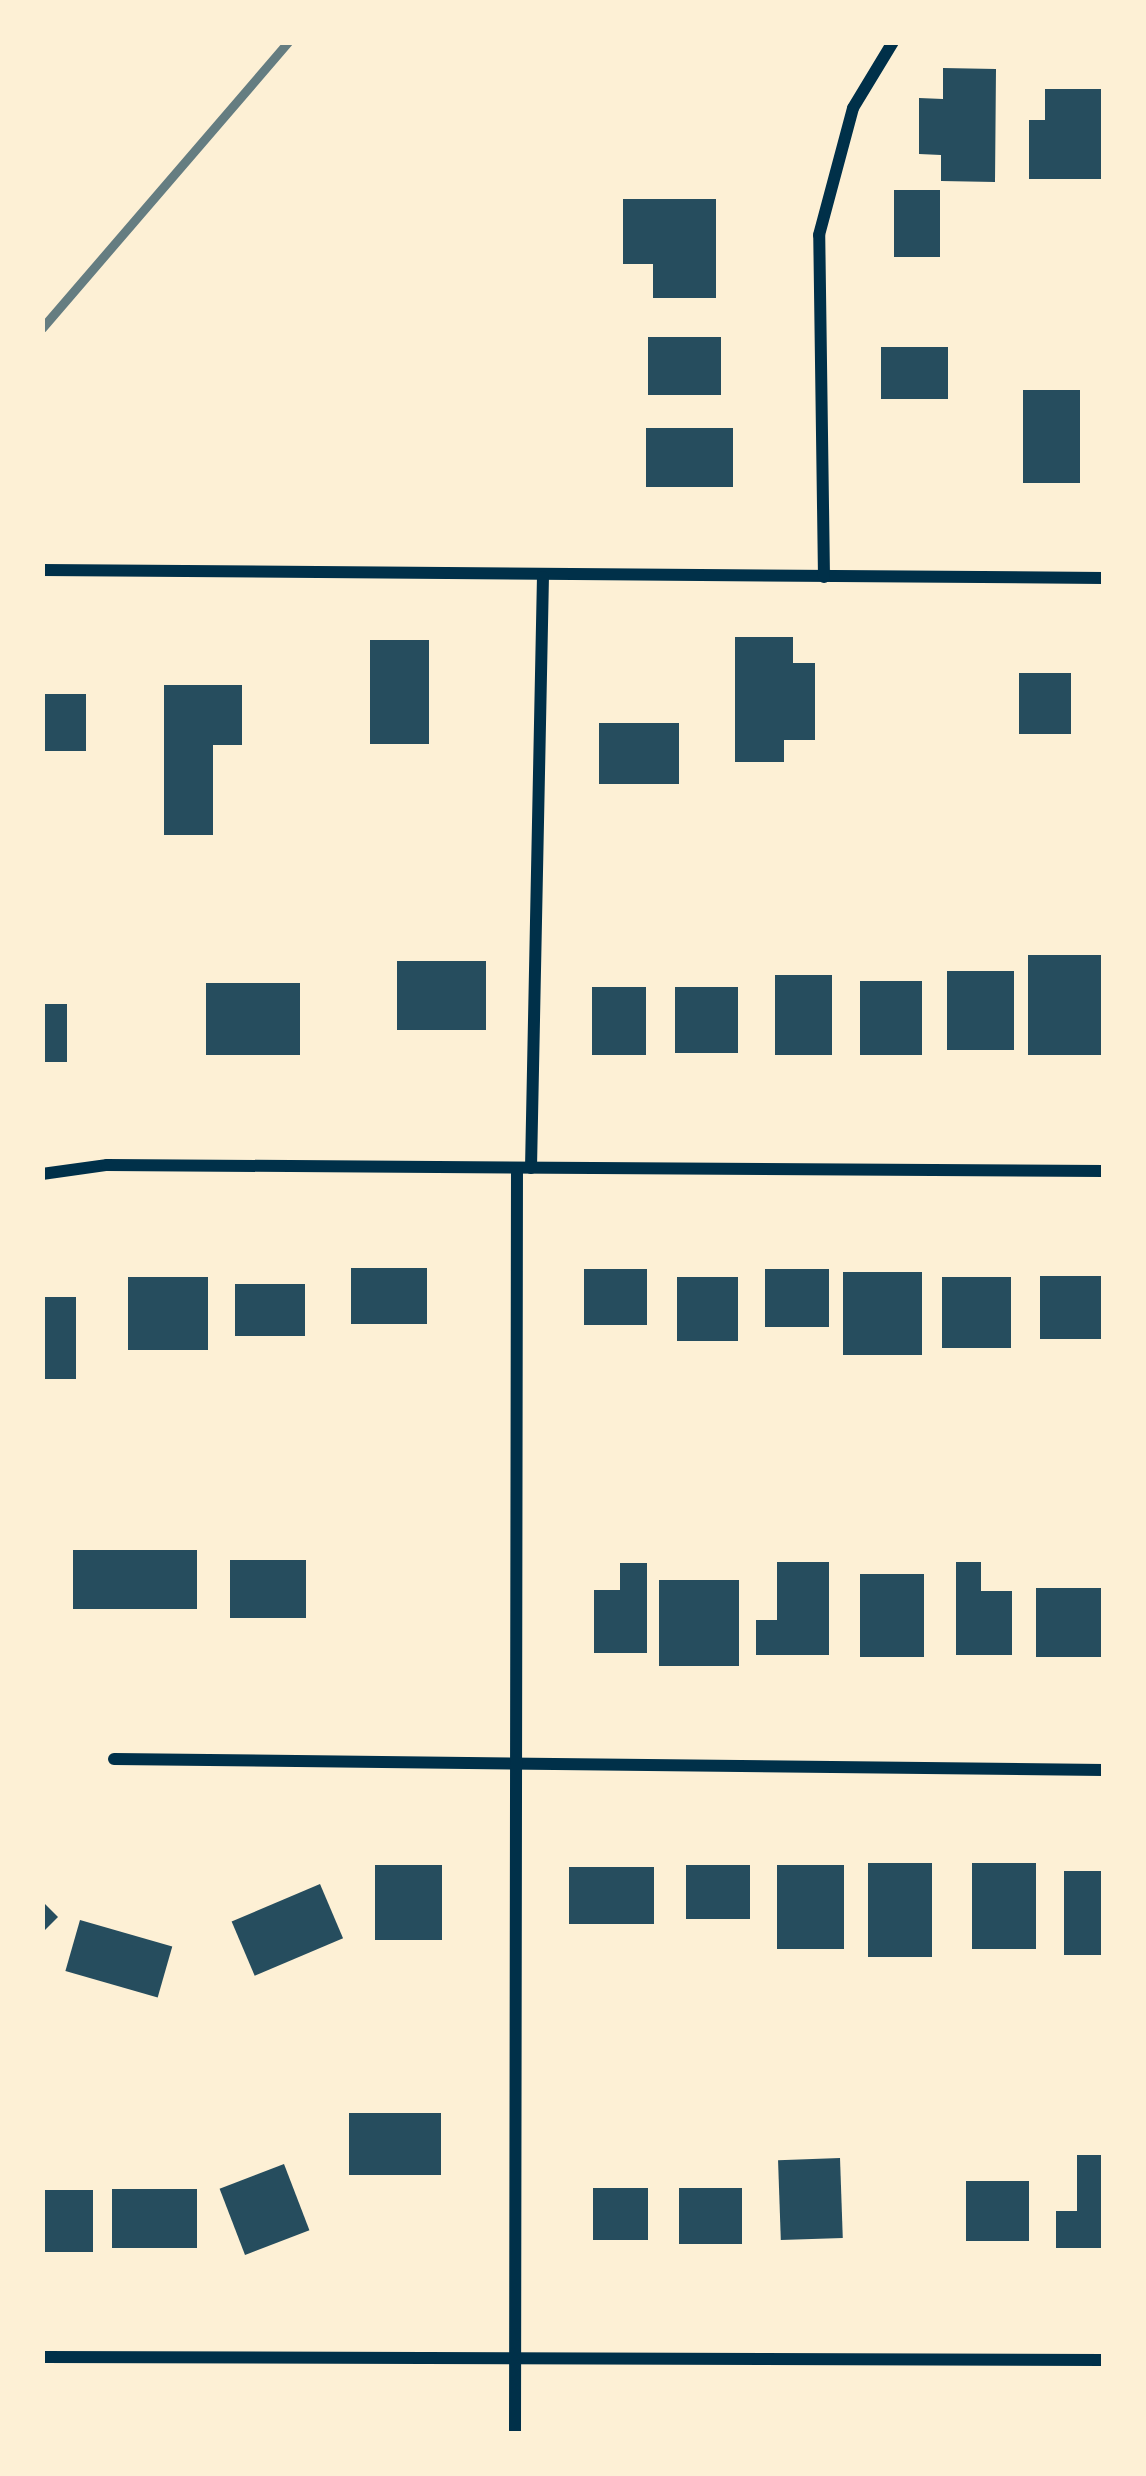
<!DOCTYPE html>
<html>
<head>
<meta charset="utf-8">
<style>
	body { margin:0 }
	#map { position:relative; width:1146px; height:2476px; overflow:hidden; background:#fdf0d5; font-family:Lato,sans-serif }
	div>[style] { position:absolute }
	.building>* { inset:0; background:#264d5e; transform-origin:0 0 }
	.minor>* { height:12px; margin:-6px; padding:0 6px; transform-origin:6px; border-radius:6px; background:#003049 }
	.rail>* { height:9px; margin:-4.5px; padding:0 4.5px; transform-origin:4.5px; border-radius:4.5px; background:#657d81 }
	span { translate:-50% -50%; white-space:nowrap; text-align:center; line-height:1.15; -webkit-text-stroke:9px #fdf0d5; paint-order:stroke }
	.frame { position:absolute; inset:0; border:45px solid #fdf0d5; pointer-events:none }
</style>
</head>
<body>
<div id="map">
	<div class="building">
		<i style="clip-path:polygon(943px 68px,996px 69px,995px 182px,941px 181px,941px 155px,919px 154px,919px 98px,943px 99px)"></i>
		<i style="clip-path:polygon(1045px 89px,1104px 89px,1104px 179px,1029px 179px,1029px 120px,1045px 120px)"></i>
		<i style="left:894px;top:190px;width:46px;height:67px"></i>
		<i style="clip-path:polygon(623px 199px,716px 199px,716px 298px,653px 298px,653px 264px,623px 264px)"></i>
		<i style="left:648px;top:337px;width:73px;height:58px"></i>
		<i style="left:881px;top:347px;width:67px;height:52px"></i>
		<i style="left:1023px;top:390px;width:57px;height:93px"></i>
		<i style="left:646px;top:428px;width:87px;height:59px"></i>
		<i style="clip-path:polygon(735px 637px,793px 637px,793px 663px,815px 663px,815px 740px,784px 740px,784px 762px,735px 762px)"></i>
		<i style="left:370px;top:640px;width:59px;height:104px"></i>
		<i style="left:1019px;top:673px;width:52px;height:61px"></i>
		<i style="clip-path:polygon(164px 685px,242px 685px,242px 745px,213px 745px,213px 835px,164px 835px)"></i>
		<i style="left:42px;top:694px;width:44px;height:57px"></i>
		<i style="left:599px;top:723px;width:80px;height:61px"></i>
		<i style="left:1028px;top:955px;width:73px;height:100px"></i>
		<i style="left:397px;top:961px;width:89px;height:69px"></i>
		<i style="left:947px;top:971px;width:67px;height:79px"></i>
		<i style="left:775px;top:975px;width:57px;height:80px"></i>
		<i style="left:860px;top:981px;width:62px;height:74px"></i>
		<i style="left:206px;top:983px;width:94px;height:72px"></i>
		<i style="left:592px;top:987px;width:54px;height:68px"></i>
		<i style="left:675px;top:987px;width:63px;height:66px"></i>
		<i style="left:42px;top:1004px;width:25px;height:58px"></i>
		<i style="left:351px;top:1268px;width:76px;height:56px"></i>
		<i style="left:584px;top:1269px;width:63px;height:56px"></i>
		<i style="left:765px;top:1269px;width:64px;height:58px"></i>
		<i style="left:843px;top:1272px;width:79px;height:83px"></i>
		<i style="left:1040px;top:1276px;width:64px;height:63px"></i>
		<i style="left:128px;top:1277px;width:80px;height:73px"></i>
		<i style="left:677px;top:1277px;width:61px;height:64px"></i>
		<i style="left:942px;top:1277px;width:69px;height:71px"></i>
		<i style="left:235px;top:1284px;width:70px;height:52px"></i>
		<i style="left:42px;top:1297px;width:34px;height:82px"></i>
		<i style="left:73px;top:1550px;width:124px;height:59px"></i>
		<i style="left:230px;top:1560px;width:76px;height:58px"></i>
		<i style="clip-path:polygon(777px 1562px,829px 1562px,829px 1655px,756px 1655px,756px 1620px,777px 1620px)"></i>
		<i style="clip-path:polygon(956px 1562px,981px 1562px,981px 1591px,1012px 1591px,1012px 1655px,956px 1655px)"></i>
		<i style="clip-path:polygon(620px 1563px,647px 1563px,647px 1653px,594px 1653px,594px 1590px,620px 1590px)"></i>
		<i style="left:860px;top:1574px;width:64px;height:83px"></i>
		<i style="left:659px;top:1580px;width:80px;height:86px"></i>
		<i style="left:1036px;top:1588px;width:68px;height:69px"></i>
		<i style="left:868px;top:1863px;width:64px;height:94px"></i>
		<i style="left:972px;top:1863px;width:64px;height:86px"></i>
		<i style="left:375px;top:1865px;width:67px;height:75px"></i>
		<i style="left:686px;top:1865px;width:64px;height:54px"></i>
		<i style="left:777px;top:1865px;width:67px;height:84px"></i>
		<i style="left:569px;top:1867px;width:85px;height:57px"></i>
		<i style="left:1064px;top:1871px;width:40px;height:84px"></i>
		<i style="left:320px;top:1884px;width:59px;height:96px;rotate:67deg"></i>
		<i style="clip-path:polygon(42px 1901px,58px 1917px,42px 1933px)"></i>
		<i style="left:80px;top:1920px;width:96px;height:53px;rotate:16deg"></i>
		<i style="left:349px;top:2113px;width:92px;height:62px"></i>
		<i style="clip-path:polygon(1077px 2155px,1104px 2155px,1104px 2248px,1056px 2248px,1056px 2211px,1077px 2211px)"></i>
		<i style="left:840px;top:2158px;width:80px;height:62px;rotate:88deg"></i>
		<i style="left:284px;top:2164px;width:71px;height:69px;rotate:69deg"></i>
		<i style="left:966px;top:2181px;width:63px;height:60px"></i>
		<i style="left:593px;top:2188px;width:55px;height:52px"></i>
		<i style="left:679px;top:2188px;width:63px;height:56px"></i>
		<i style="left:112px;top:2189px;width:85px;height:59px"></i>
		<i style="left:42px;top:2190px;width:51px;height:62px"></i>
	</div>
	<div class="minor">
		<i style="left:42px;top:570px;width:1062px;rotate:0.43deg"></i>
		<i style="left:824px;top:577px;width:342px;rotate:-90.8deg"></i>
		<i style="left:819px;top:235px;width:131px;rotate:-75deg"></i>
		<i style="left:853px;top:108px;width:77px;rotate:-58.8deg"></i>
		<i style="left:531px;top:1168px;width:591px;rotate:-88.84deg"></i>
		<i style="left:42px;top:1174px;width:66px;rotate:-7.9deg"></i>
		<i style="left:107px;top:1165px;width:997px;rotate:0.34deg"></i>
		<i style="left:114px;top:1759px;width:990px;rotate:0.64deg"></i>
		<i style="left:42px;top:2357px;width:1062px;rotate:0.16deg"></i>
		<i style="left:515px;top:2434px;width:1266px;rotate:-89.91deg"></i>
	</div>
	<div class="rail">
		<i style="left:42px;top:328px;width:377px;rotate:-49.3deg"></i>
	</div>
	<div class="frame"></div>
</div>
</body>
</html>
